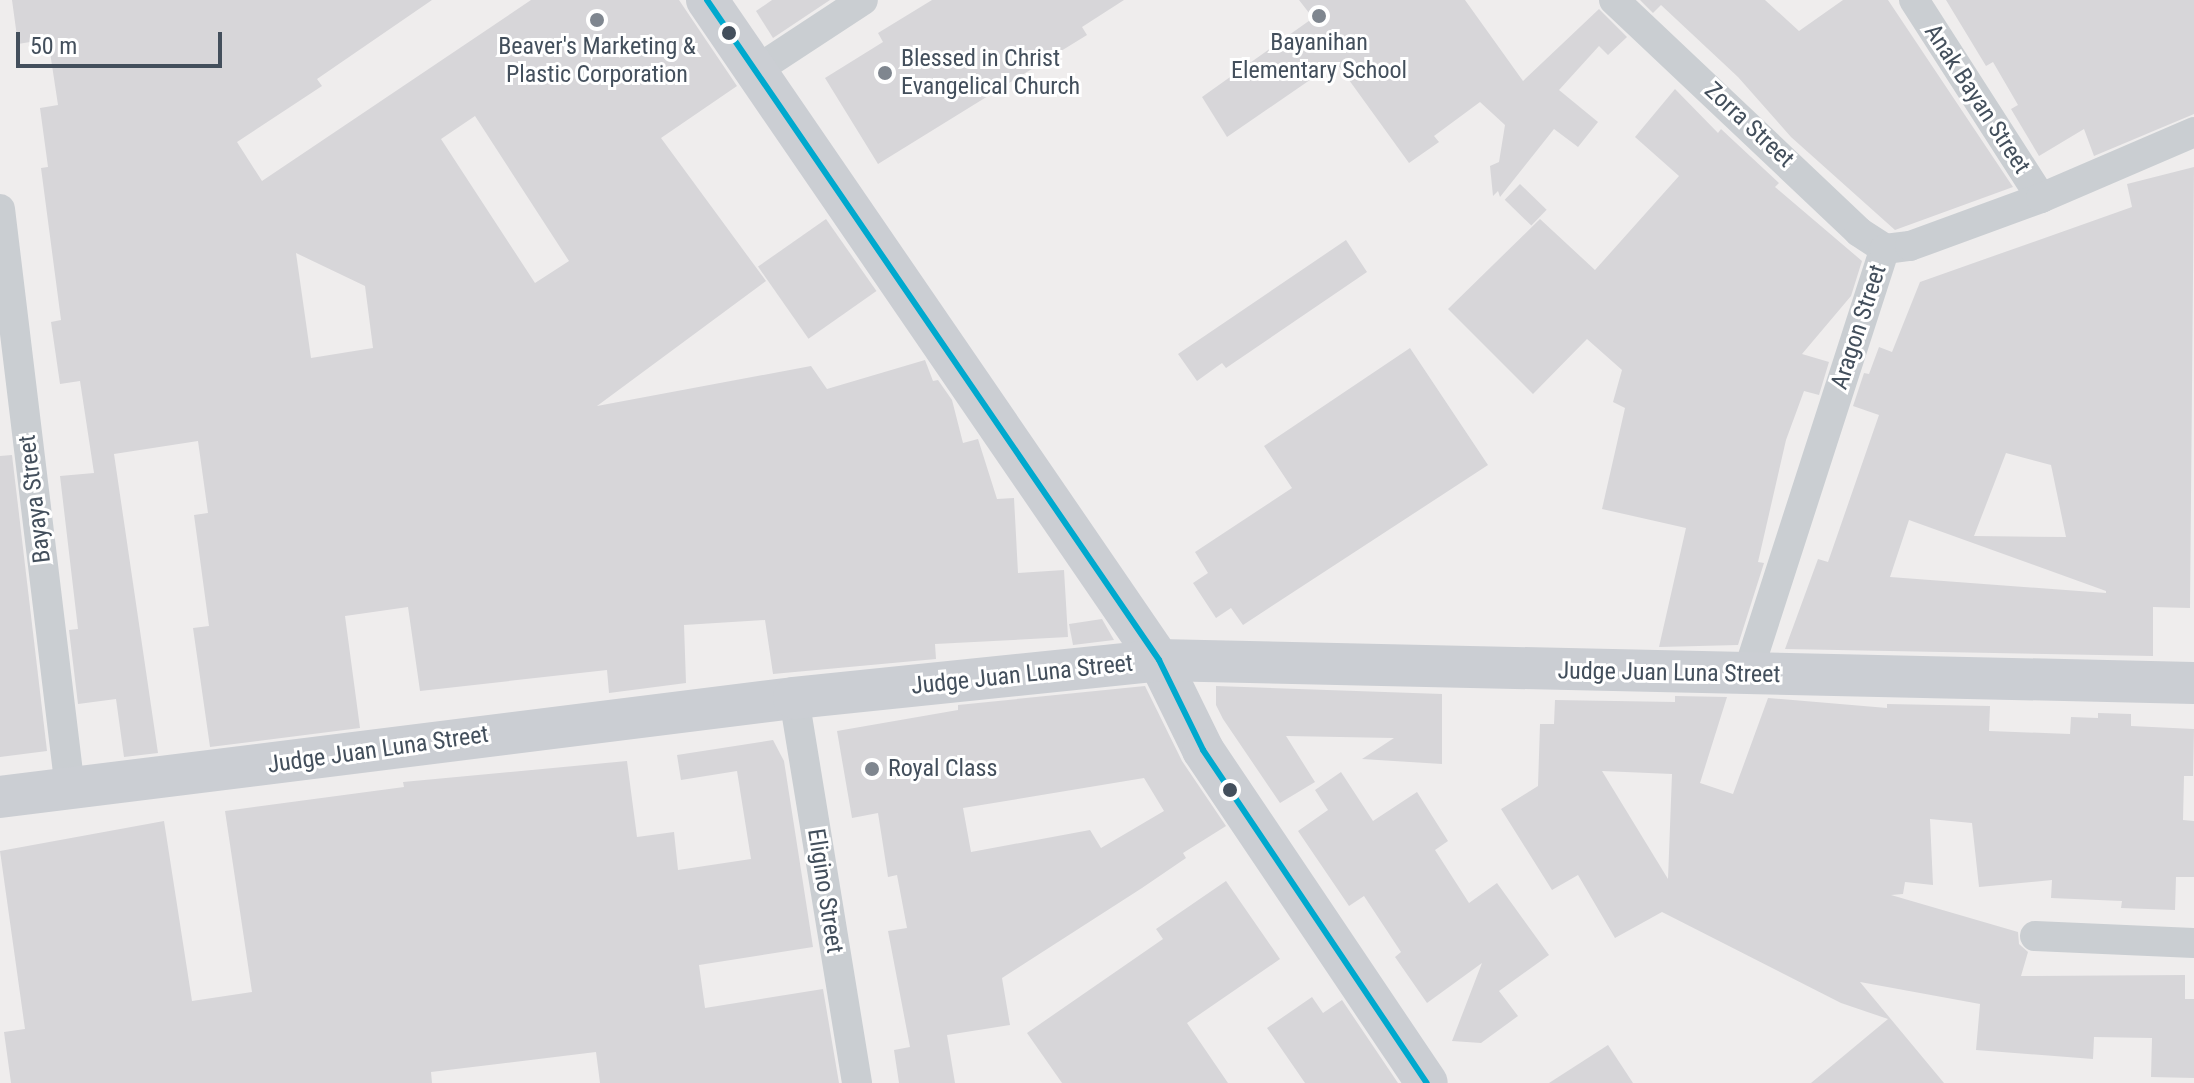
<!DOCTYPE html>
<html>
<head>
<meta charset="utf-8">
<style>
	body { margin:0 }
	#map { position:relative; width:2194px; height:1083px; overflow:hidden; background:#efeded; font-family:"Roboto Condensed",sans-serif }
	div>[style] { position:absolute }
	.building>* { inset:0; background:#d7d6d9; transform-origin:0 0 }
	.street>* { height:30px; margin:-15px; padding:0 15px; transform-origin:15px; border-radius:15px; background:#caced2 }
	.secondary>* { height:42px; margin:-21px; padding:0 21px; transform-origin:21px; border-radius:21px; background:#cbced3 }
	.bus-1>* { height:6px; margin:-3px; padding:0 3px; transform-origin:3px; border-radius:3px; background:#00a9ce }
	.dots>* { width:22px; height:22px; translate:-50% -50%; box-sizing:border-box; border:4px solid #fff; border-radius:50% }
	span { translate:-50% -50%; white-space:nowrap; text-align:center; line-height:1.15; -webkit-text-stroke:6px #fff; paint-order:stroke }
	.poi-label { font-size:24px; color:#434f5c }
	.left { translate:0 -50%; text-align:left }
	.street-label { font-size:24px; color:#434f5c }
	.scale { position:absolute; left:16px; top:32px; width:206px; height:36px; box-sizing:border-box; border:4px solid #434f5c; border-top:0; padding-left:10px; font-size:24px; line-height:28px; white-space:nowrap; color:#434f5c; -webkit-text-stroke:6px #fff; paint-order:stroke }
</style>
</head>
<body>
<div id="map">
	<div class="building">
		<i style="clip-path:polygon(evenodd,12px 0,432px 0,317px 79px,322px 86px,237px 142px,262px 181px,531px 0,679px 0,737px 86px,661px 138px,766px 281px,597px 406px,811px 366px,827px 389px,925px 360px,933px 381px,938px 380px,952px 400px,963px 443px,978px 439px,997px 499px,1014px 498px,1018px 573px,1064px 570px,1068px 637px,935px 644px,936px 659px,773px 674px,765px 620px,684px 625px,686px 683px,609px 693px,607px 670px,420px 691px,408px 607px,345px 616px,360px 728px,210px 747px,193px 628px,209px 626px,194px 515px,208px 513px,198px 441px,114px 454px,158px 753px,124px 757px,116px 699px,78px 704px,69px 630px,78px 629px,60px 476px,94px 473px,80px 381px,60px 384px,51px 322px,61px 320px,41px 168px,48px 167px,40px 108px,58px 105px,48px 39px,18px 44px,12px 0,475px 116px,569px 261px,535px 283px,441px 139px,475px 116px,12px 0,296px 253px,365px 286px,373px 348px,311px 358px,296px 253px)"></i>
		<i style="clip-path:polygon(772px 0,830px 0,773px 38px,756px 11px)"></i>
		<i style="clip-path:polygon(932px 0,1124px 0,1082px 27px,1087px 35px,878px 164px,825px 78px,883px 42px,878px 33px)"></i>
		<i style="clip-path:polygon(1299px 0,1465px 0,1523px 81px,1599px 9px,1627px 37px,1608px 55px,1599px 46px,1559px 90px,1598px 122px,1578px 147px,1554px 129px,1500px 197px,1498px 191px,1493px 196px,1490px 166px,1499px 162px,1505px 125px,1480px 102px,1434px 136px,1439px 142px,1409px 163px,1336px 62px,1227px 137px,1202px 97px,1313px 18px)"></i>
		<i style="clip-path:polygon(1640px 0,1765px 0,1799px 31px,1843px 0,1888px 0,2013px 187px,1895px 230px,1791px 137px,1738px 77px,1661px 5px,1653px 13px)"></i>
		<i style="clip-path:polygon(1946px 0,2194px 0,2194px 114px,2094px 156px,2084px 129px,2039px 156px,2011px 109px,2018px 105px,1993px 62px,1986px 66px)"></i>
		<i style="clip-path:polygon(1675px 89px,1718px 133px,1721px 129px,1779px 183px,1775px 187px,1862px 261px,1851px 296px,1802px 354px,1829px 362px,1819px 395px,1804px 391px,1786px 440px,1758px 562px,1764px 563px,1738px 645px,1659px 647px,1686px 528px,1602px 509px,1625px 408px,1613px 402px,1622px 370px,1587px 339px,1533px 394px,1448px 309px,1540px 219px,1595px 270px,1679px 176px,1635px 137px)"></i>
		<i style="clip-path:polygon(evenodd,2194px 167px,2190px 608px,2153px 607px,2153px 656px,1785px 649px,1818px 559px,1828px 562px,1879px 415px,1853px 406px,1864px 373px,1869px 374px,1879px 347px,1892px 352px,1920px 282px,2132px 207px,2127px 184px,2194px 167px,2006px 453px,2051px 465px,2066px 537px,1974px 536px,2006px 453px,2194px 167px,1909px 520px,2106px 591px,2106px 593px,1890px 577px,1909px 520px)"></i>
		<i style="left:1520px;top:184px;width:37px;height:22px;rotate:44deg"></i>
		<i style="left:826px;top:219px;width:88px;height:83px;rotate:55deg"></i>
		<i style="clip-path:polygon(1346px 240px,1367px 272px,1226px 368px,1222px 363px,1197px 381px,1178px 354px)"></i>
		<i style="clip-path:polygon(1410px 348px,1488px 465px,1243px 625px,1231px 608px,1216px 618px,1193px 583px,1208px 573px,1195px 552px,1292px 488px,1264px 446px)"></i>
		<i style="clip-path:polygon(12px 455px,47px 751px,0 757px,0 456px)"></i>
		<i style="clip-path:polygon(1102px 619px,1114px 640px,1073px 645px,1069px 624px)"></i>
		<i style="clip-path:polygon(evenodd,1145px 686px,1182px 761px,1226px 826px,1183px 853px,1186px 858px,1142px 888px,1002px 978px,1010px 1025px,947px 1035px,955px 1083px,899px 1083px,894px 1050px,910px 1047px,888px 931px,907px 928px,897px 875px,888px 877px,878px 813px,852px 818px,837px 731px,958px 710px,958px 705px,1145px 686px,1144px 778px,1164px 811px,1101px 848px,1090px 830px,971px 852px,963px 808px,1144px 778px)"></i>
		<i style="clip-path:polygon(1216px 686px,1442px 694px,1442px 764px,1362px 759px,1394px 738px,1286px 736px,1315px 782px,1280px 803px,1223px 719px,1216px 705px)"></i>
		<i style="clip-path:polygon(evenodd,1675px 696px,1727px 697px,1700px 783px,1733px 794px,1768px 698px,1887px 708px,1887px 704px,1990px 706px,1989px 731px,2070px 734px,2071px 717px,2098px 718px,2098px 713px,2131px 714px,2131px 726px,2194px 729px,2193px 776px,2184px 776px,2183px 820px,2194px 821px,2194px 877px,2176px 877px,2175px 910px,2121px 908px,2122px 901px,2051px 898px,2052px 880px,1979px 887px,1972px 823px,1930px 819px,1933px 885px,1905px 882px,1903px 894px,1891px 895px,2018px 932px,2019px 944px,2028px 952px,2021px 976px,2185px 975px,2185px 999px,2194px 999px,2194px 1078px,2151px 1077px,2152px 1038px,2094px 1037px,2093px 1059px,1976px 1050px,1980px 1004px,1860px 982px,1944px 1083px,1811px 1083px,1888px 1019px,1841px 1003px,1662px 912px,1615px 938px,1578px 875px,1552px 890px,1501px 809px,1538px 786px,1540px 724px,1554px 724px,1555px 700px,1675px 702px,1675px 696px,1602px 771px,1672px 774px,1668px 879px,1602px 771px)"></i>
		<i style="clip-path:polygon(773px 740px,784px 761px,813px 947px,699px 965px,705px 1008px,823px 989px,839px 1083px,600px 1083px,596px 1052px,431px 1072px,432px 1083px,11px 1083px,4px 1032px,25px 1029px,0 851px,164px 821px,192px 1001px,252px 992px,225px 811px,404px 787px,403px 782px,627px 761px,637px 837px,674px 832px,678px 870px,751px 859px,737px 771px,681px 780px,677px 755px)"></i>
		<i style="clip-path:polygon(1341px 772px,1373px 821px,1417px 792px,1448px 841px,1435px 850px,1469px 903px,1497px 883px,1549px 955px,1499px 991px,1518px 1016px,1481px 1043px,1452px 1041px,1482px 963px,1427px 1003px,1395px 957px,1401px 952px,1364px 896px,1349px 906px,1298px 831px,1328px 810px,1315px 790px)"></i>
		<i style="clip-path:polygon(1226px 881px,1280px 959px,1187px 1023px,1228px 1083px,1062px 1083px,1027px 1033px,1163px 939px,1156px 929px)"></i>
		<i style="clip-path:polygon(1312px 997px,1323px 1013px,1342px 1000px,1398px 1083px,1305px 1083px,1267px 1028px)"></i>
		<i style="clip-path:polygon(1608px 1045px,1633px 1083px,1549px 1083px)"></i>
	</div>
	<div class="street">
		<i style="left:1614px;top:0;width:337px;rotate:43.4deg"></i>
		<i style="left:1859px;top:232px;width:31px;rotate:33deg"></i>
		<i style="left:1914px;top:0;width:235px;rotate:57.3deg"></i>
		<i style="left:755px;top:71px;width:129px;rotate:-33.3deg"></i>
		<i style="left:0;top:209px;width:584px;rotate:83.12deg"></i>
		<i style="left:1747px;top:675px;width:448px;rotate:-72.1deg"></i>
		<i style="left:1885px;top:249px;width:25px;rotate:-7deg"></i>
		<i style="left:1910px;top:246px;width:140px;rotate:-20.1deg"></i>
		<i style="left:2041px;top:198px;width:167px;rotate:-23.3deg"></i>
		<i style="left:794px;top:698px;width:390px;rotate:80.7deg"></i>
		<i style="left:2035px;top:936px;width:159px;rotate:2.5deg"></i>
	</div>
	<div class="secondary">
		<i style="left:707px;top:0;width:800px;rotate:55.59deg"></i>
		<i style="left:1159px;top:660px;width:100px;rotate:63.9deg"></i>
		<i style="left:1203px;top:750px;width:401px;rotate:56.1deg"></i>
		<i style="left:0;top:797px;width:800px;rotate:-7.11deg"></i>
		<i style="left:794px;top:698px;width:367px;rotate:-5.9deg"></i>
		<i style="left:1159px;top:660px;width:1035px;rotate:1.27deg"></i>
	</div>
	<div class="bus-1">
		<i style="left:707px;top:0;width:800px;rotate:55.59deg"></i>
		<i style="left:1159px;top:660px;width:100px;rotate:63.9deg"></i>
		<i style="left:1203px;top:750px;width:401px;rotate:56.1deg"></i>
	</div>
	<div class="dots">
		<i style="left:1319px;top:16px;background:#7f868f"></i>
		<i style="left:597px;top:20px;background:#7f868f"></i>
		<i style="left:729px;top:33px;background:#434f5c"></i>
		<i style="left:885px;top:73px;background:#7f868f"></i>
		<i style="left:872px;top:769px;background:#7f868f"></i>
		<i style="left:1230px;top:790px;background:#434f5c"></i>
	</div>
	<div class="poi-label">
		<span style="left:1319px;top:57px">Bayanihan<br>Elementary School</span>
		<span style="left:597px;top:61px">Beaver's Marketing &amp;<br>Plastic Corporation</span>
		<span class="left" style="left:901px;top:73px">Blessed in Christ<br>Evangelical Church</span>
		<span class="left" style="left:888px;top:769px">Royal Class</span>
	</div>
	<div class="street-label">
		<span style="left:1977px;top:99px;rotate:57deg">Anak Bayan Street</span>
		<span style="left:1749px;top:125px;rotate:43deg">Zorra Street</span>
		<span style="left:1859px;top:327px;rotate:-72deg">Aragon Street</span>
		<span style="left:35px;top:499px;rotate:-97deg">Bayaya Street</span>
		<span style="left:1669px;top:673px;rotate:1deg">Judge Juan Luna Street</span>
		<span style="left:1022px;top:675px;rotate:-6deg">Judge Juan Luna Street</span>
		<span style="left:378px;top:750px;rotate:-8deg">Judge Juan Luna Street</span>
		<span style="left:825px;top:891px;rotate:81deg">Eligino Street</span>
	</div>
	<div class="scale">50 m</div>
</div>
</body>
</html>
